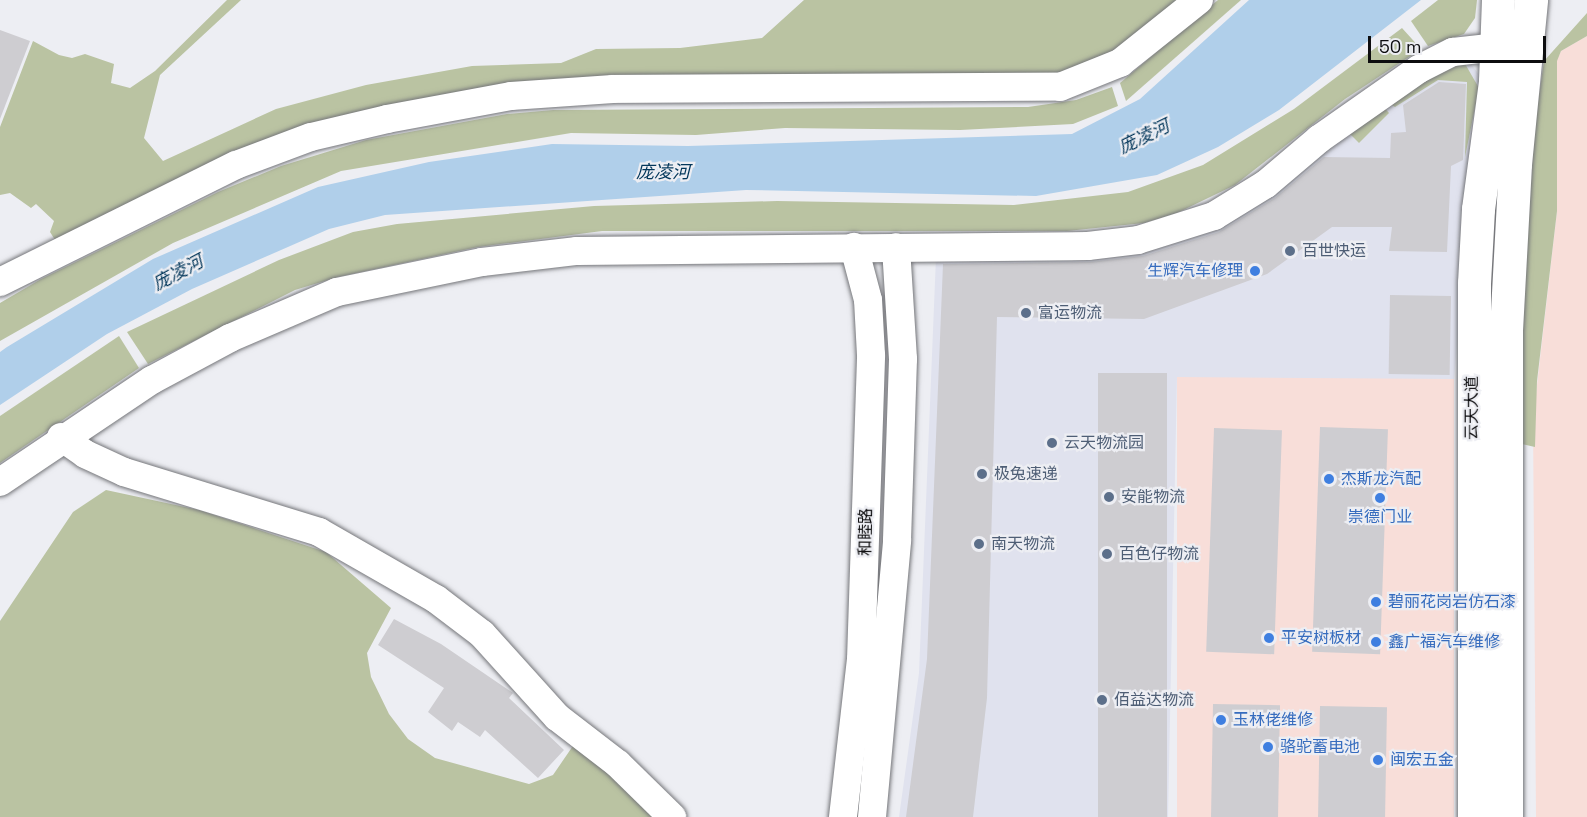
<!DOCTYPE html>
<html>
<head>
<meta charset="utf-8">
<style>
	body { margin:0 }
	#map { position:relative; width:1587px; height:817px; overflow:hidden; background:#edeef3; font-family:"Space Grotesk","Noto Sans SC",sans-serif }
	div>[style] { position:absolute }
	.commercial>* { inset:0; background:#f8ded9; transform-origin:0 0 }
	.built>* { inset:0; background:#e0e2ee }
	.green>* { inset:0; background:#bac3a2 }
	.water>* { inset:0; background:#b0cfea }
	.building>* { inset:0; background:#cecdd1; transform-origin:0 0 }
	.roads { filter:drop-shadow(0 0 2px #75767a) drop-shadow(0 0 2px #75767a) }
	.minor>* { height:28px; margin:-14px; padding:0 14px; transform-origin:14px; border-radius:14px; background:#fff }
	.major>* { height:33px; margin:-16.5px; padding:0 16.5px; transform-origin:16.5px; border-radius:16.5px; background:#fff }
	.dots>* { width:16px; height:16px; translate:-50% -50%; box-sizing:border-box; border:3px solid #edeef3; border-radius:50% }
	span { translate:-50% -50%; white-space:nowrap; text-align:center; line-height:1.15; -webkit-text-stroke:4.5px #edeef3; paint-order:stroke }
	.service-label { font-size:16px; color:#4e5e75 }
	.left { translate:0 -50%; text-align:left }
	.shop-label { font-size:16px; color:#366cbe }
	.right { translate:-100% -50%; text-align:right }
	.street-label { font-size:16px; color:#0d0d0f }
	.water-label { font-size:18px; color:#02365a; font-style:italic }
	.scale { position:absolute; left:1368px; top:36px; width:178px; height:27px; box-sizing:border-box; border:3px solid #0d0d0f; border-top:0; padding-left:8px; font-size:18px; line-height:21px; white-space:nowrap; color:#0d0d0f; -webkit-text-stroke:4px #edeef3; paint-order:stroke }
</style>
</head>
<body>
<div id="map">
	<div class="commercial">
		<i style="clip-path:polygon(1587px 36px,1587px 817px,1536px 817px,1533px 420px,1557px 211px,1557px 60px,1561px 51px)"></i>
		<i style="left:1177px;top:377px;width:277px;height:440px"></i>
	</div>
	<div class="built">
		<i style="clip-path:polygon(1467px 59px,1481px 77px,1454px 379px,1177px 377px,1168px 817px,899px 817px,919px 673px,936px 257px,1118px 253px,1334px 139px)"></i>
	</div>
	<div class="green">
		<i style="clip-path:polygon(227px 0,241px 0,160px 75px,144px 138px,163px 161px,276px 109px,366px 85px,472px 66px,561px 63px,596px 49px,680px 48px,762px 38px,804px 0,1182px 0,1136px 41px,1055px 78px,450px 97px,57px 243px,50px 232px,54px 221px,36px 204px,31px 208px,10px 193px,0 195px,0 127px,33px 41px,59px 55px,72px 58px,85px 54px,114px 64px,111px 83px,130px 88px,155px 71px)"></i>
		<i style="clip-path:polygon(1218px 0,1241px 0,1126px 101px,1120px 83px)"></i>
		<i style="clip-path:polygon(1438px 0,1477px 0,1475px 18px,1464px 34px,1428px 46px,1411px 21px)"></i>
		<i style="clip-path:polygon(1587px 13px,1587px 36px,1561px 51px,1557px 61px,1557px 211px,1537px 381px,1535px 447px,1522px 444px,1518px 380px,1535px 123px,1544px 61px)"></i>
		<i style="clip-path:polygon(1402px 28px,1421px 49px,1345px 99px,1235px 185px,1177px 213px,1144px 223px,1067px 231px,602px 231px,478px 247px,338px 277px,295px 290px,148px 364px,127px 332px,279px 260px,353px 232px,397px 224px,594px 206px,777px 201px,1014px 205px,1128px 192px,1203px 165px,1294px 109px)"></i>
		<i style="clip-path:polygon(1464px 62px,1479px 88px,1465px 157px,1467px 82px,1438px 80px,1395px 107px,1387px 102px,1414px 83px)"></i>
		<i style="clip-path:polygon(1112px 87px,1118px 106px,1073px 124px,960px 130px,785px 128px,696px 135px,571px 133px,341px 171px,173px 243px,0 341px,0 303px,41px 279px,218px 192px,281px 166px,366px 140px,507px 114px,553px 110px,1028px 107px,1076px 100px)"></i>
		<i style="clip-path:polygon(1382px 105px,1389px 113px,1359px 143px,1346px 130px)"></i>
		<i style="clip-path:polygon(119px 336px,139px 368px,0 463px,0 416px)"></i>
		<i style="clip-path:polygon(106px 490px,199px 510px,326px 552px,391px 608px,367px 653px,371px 677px,389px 714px,408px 739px,435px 758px,529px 784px,553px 775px,577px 740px,660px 817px,0 817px,0 621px,73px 512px)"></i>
	</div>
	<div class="water">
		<i style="clip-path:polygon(1249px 0,1421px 0,1279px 110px,1218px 147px,1157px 175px,1036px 196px,746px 190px,385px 215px,329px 229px,192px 289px,107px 334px,0 405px,0 352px,7px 347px,153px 259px,318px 187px,429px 162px,552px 144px,688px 146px,1072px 134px,1140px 99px)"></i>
	</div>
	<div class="building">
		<i style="clip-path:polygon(0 30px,30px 41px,0 119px)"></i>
		<i style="clip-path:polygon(1439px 82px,1466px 84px,1463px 160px,1451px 166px,1447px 252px,1389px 251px,1392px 227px,1332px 227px,1267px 274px,1144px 319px,997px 317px,987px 698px,973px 817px,906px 817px,927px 659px,943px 264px,1090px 262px,1143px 256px,1219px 232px,1275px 198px,1324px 157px,1390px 158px,1391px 133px,1406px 132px,1403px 105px)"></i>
		<i style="left:1390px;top:295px;width:61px;height:79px;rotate:1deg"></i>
		<i style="left:1098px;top:373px;width:69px;height:444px"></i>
		<i style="left:1320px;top:427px;width:68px;height:225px;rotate:2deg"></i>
		<i style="left:1214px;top:428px;width:68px;height:224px;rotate:2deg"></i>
		<i style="clip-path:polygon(394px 619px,441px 644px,513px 693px,509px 698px,564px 750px,538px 778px,485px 730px,480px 737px,458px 722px,452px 731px,428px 712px,444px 688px,378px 645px)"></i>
		<i style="left:1213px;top:704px;width:67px;height:113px;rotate:1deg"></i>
		<i style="left:1320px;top:706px;width:67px;height:111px;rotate:1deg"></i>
	</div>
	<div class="roads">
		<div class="minor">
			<i style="left:0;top:282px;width:263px;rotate:-26.4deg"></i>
			<i style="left:236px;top:165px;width:80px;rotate:-20.5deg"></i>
			<i style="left:311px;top:137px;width:78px;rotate:-13.3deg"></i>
			<i style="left:387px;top:119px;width:126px;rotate:-10.5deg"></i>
			<i style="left:511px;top:96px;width:102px;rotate:-3.9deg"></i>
			<i style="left:613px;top:89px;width:447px;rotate:-0.3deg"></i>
			<i style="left:1060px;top:87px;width:65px;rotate:-21.8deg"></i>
			<i style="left:1120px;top:63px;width:101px;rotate:-38.6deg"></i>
			<i style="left:61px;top:437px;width:29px;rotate:35deg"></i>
			<i style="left:85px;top:454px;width:43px;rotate:24.8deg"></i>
			<i style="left:124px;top:472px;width:204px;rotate:17.1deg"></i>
			<i style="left:319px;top:532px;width:135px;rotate:29.8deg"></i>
			<i style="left:436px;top:599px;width:58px;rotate:37.3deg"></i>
			<i style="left:482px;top:634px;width:112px;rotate:47.9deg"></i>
			<i style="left:557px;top:717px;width:77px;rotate:37.6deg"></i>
			<i style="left:618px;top:764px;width:76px;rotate:44.5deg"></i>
			<i style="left:0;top:482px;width:183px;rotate:-33.9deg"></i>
			<i style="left:152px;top:380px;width:89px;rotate:-28.3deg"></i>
			<i style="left:230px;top:338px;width:116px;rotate:-23.3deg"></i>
			<i style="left:337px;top:292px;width:148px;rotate:-11.7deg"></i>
			<i style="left:482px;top:262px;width:96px;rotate:-6.6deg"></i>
			<i style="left:577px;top:251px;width:511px;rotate:-0.56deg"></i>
			<i style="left:1088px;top:246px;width:50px;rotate:-6.8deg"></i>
			<i style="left:1138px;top:240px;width:80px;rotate:-17.5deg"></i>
			<i style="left:1214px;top:216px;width:61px;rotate:-31.6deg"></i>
			<i style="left:1266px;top:184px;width:70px;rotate:-40.3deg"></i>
			<i style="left:1319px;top:139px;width:122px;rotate:-35deg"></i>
			<i style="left:1419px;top:69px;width:38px;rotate:-27deg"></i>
			<i style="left:1453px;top:52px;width:43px;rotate:-6.6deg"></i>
			<i style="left:843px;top:817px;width:158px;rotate:-83.5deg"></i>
			<i style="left:861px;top:660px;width:305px;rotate:-88.1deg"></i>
			<i style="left:871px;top:355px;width:55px;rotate:-93.1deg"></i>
			<i style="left:868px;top:300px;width:55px;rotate:-104.8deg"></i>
			<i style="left:872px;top:817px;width:278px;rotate:-84.8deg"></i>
			<i style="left:897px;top:540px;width:181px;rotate:-88.1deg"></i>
			<i style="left:903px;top:359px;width:112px;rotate:-93.6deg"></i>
		</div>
		<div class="major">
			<i style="left:1474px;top:817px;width:534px;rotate:-90deg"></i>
			<i style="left:1474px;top:283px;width:74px;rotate:-86.9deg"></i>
			<i style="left:1478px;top:209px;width:129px;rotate:-82.4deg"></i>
			<i style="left:1495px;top:81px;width:81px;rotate:-87.9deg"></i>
			<i style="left:1506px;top:817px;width:487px;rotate:-90deg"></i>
			<i style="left:1506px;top:330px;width:166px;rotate:-86.9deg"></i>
			<i style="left:1515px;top:164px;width:165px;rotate:-84.4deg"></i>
		</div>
	</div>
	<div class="dots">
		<i style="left:1290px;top:251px;background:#5c6f8a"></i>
		<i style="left:1255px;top:271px;background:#3f7fe0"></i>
		<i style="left:1026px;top:313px;background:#5c6f8a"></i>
		<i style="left:1052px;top:443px;background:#5c6f8a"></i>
		<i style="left:982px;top:474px;background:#5c6f8a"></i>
		<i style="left:1329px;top:479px;background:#3f7fe0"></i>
		<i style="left:1109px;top:497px;background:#5c6f8a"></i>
		<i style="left:1380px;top:498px;background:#3f7fe0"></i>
		<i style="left:979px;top:544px;background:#5c6f8a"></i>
		<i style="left:1107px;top:554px;background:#5c6f8a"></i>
		<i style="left:1376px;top:602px;background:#3f7fe0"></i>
		<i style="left:1269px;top:638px;background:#3f7fe0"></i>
		<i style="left:1376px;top:642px;background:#3f7fe0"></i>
		<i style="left:1102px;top:700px;background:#5c6f8a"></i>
		<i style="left:1221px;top:720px;background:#3f7fe0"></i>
		<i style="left:1268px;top:747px;background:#3f7fe0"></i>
		<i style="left:1378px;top:760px;background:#3f7fe0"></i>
	</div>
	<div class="service-label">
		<span class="left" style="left:1302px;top:251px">百世快运</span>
		<span class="left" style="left:1038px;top:313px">富运物流</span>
		<span class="left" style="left:1064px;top:443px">云天物流园</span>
		<span class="left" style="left:994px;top:474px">极兔速递</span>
		<span class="left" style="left:1121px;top:497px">安能物流</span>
		<span class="left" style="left:991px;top:544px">南天物流</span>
		<span class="left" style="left:1119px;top:554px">百色仔物流</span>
		<span class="left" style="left:1114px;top:700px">佰益达物流</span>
	</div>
	<div class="shop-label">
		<span class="right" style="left:1243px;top:271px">生辉汽车修理</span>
		<span class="left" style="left:1341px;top:479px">杰斯龙汽配</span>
		<span style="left:1380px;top:517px">崇德门业</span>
		<span class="left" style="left:1388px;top:602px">碧丽花岗岩仿石漆</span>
		<span class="left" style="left:1281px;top:638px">平安树板材</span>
		<span class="left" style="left:1388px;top:642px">鑫广福汽车维修</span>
		<span class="left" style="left:1233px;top:720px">玉林佬维修</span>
		<span class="left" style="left:1280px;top:747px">骆驼蓄电池</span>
		<span class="left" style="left:1390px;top:760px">闽宏五金</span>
	</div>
	<div class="street-label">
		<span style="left:1472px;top:408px;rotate:-90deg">云天大道</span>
		<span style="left:866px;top:532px;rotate:-89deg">和睦路</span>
	</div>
	<div class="water-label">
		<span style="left:1144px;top:137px;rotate:-26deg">庞凌河</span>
		<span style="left:663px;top:172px">庞凌河</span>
		<span style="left:178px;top:273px;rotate:-28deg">庞凌河</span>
	</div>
	<div class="scale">50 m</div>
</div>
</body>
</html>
